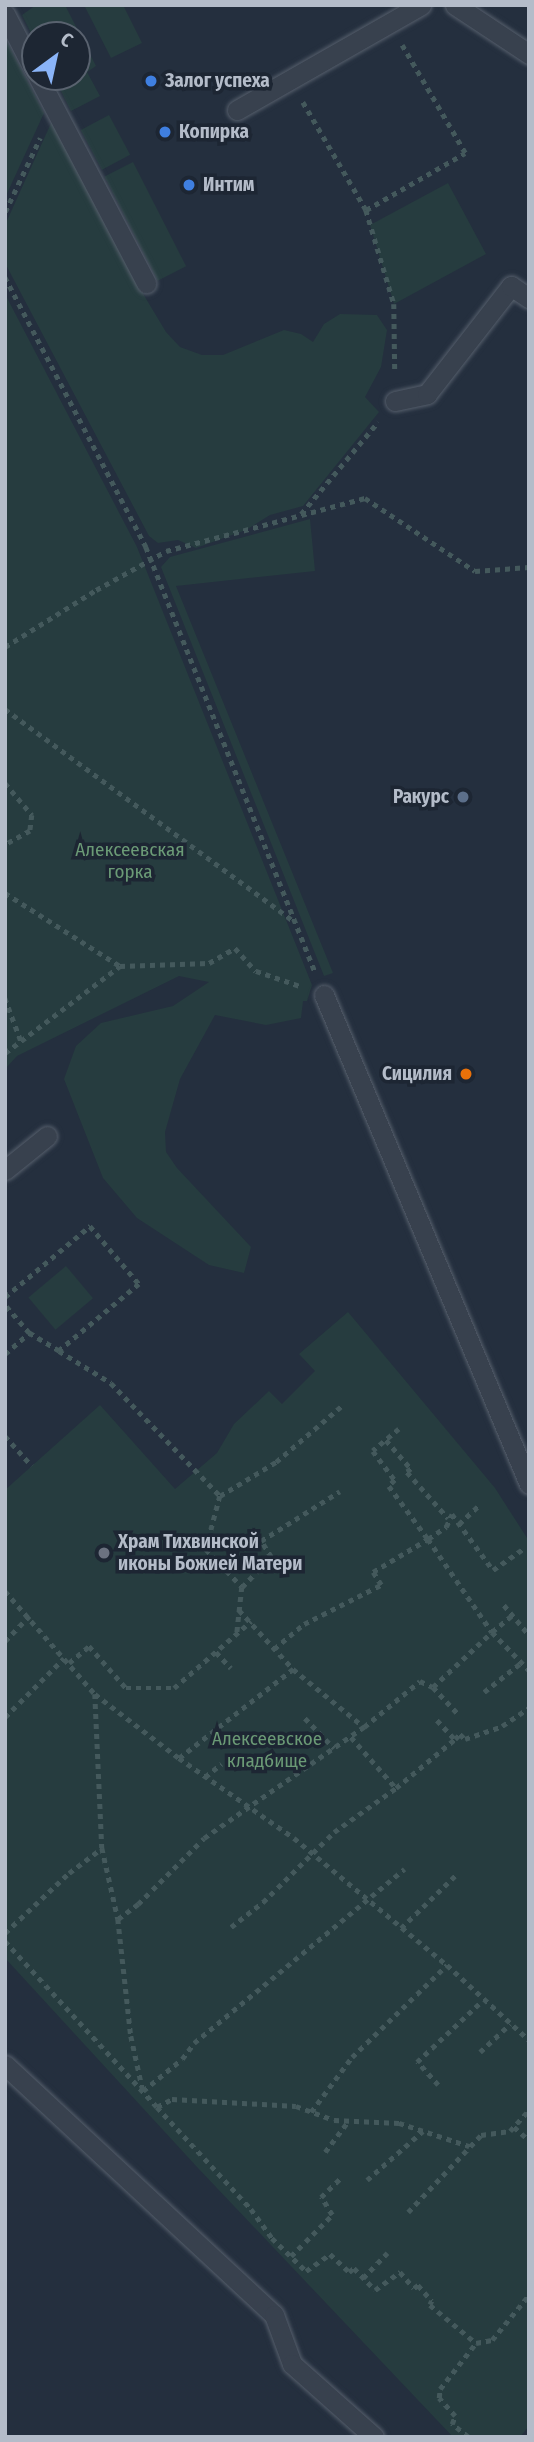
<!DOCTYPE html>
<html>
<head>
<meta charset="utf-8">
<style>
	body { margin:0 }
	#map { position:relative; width:534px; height:2442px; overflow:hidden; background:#242f3e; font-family:"Fira Sans Condensed",sans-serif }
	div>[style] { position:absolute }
	.green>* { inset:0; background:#263c3f; transform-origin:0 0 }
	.path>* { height:4.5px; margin-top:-2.25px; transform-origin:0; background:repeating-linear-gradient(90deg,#44595c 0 5px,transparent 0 10px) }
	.roads { filter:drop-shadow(0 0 2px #565f6c) drop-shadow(0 0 2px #565f6c) }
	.lane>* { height:19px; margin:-9.5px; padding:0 9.5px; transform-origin:9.5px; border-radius:9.5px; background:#38414e }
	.dots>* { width:19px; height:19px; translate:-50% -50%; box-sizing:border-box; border:4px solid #1d2633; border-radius:50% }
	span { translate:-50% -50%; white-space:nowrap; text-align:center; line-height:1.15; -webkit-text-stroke:7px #1d2633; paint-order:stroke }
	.poi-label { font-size:19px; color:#b4bcc9; font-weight:700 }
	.left { translate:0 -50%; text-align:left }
	.right { translate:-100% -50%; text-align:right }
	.park-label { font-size:19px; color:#6b9a76 }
	.frame { position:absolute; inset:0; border:7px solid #b4bcc9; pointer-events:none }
	.north { position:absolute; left:21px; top:21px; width:70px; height:70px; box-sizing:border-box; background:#1d2633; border:2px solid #59626f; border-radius:50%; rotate:33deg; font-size:19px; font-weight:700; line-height:28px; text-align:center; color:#b4bcc9 }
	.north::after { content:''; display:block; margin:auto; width:24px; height:32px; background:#8ab4f8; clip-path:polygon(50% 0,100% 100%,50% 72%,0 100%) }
</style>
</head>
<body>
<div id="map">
	<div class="green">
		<i style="clip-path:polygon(36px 5px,65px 5px,96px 66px,87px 72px,100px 96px,71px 111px,54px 77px,77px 77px,77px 35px,35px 35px,35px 41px,22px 15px)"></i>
		<i style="clip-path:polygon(84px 5px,123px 5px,142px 43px,111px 58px)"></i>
		<i style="clip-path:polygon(5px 38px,44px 113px,5px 198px)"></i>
		<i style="left:109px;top:115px;width:45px;height:32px;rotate:62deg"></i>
		<i style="clip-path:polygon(52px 121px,139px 287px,166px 332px,180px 347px,202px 355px,223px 355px,284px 330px,301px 334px,313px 342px,324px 324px,340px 314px,377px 315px,387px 330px,381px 367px,365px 397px,379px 412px,303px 506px,270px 515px,246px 530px,196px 548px,178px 540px,158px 543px,149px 536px,5px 263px,5px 225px)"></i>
		<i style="left:133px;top:162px;width:117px;height:32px;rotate:63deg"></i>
		<i style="clip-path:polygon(448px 183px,486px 254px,394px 304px,370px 225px)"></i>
		<i style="clip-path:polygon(5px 294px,137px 547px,312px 985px,307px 1001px,303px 1001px,301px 1018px,266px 1025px,215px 1015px,180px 1079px,165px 1132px,166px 1152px,177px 1168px,251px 1247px,244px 1273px,209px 1265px,137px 1218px,103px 1178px,64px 1079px,76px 1046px,101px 1023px,173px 1006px,209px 982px,179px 976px,17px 1056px,5px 1069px)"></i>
		<i style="clip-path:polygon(310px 519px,315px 571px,176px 586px,333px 973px,324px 976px,161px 567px,170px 557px)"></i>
		<i style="left:66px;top:1266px;width:42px;height:49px;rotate:50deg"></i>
		<i style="clip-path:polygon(348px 1312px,495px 1488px,529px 1541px,529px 2426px,520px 2437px,453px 2437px,197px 2167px,5px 1958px,5px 1490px,100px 1405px,175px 1489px,217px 1453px,234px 1424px,269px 1391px,282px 1404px,315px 1371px,299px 1354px)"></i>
	</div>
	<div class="path">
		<i style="left:303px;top:102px;width:125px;rotate:59.7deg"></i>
		<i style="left:366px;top:210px;width:114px;rotate:-29.9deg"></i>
		<i style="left:465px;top:153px;width:125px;rotate:-120.3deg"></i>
		<i style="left:366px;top:210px;width:98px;rotate:73.4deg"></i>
		<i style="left:394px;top:304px;width:69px;rotate:89.2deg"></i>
		<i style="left:5px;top:212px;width:82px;rotate:-64.7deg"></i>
		<i style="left:5px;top:277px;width:305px;rotate:62.4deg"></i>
		<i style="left:146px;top:547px;width:457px;rotate:68.3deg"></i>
		<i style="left:301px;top:514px;width:120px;rotate:-50.1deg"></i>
		<i style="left:5px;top:647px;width:107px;rotate:-32.1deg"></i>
		<i style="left:96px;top:590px;width:80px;rotate:-29.1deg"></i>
		<i style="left:166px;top:551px;width:206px;rotate:-14.9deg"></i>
		<i style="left:365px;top:498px;width:132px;rotate:33.6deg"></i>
		<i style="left:475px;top:571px;width:54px;rotate:-4.2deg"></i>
		<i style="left:5px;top:709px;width:358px;rotate:36.3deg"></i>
		<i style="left:5px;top:783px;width:42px;rotate:49.8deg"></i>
		<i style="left:32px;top:815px;width:16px;rotate:97deg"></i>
		<i style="left:30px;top:831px;width:29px;rotate:151deg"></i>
		<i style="left:5px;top:893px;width:136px;rotate:32.4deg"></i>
		<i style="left:120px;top:966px;width:89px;rotate:-1.9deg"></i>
		<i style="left:209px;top:963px;width:30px;rotate:-30deg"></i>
		<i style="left:235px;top:948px;width:31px;rotate:48deg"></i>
		<i style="left:256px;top:971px;width:46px;rotate:18.8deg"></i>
		<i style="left:5px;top:998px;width:46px;rotate:69.6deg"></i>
		<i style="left:5px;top:1053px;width:144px;rotate:-37.1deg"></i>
		<i style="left:5px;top:1297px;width:111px;rotate:-39.9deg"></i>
		<i style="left:90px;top:1226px;width:76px;rotate:49.8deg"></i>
		<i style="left:139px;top:1284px;width:104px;rotate:140.1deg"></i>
		<i style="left:59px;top:1351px;width:35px;rotate:-149deg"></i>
		<i style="left:29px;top:1333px;width:37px;rotate:-131deg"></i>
		<i style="left:59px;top:1351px;width:61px;rotate:31.6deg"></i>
		<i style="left:111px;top:1383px;width:157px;rotate:46deg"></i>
		<i style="left:220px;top:1496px;width:55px;rotate:104.8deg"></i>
		<i style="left:206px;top:1549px;width:52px;rotate:46.5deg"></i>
		<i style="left:242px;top:1587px;width:46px;rotate:96.2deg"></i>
		<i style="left:5px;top:1354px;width:32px;rotate:-41deg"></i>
		<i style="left:399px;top:1429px;width:34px;rotate:140deg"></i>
		<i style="left:373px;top:1451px;width:36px;rotate:53deg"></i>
		<i style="left:395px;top:1480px;width:8px;rotate:135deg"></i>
		<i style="left:389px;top:1486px;width:66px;rotate:53.7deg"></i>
		<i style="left:428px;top:1539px;width:22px;rotate:-34deg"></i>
		<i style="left:446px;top:1527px;width:14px;rotate:-65deg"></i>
		<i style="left:452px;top:1514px;width:69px;rotate:53.8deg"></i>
		<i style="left:493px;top:1570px;width:38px;rotate:-35deg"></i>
		<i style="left:5px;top:1436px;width:40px;rotate:48deg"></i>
		<i style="left:386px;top:1440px;width:38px;rotate:49deg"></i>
		<i style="left:411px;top:1469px;width:5px;rotate:143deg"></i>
		<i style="left:407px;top:1472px;width:62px;rotate:48.3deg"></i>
		<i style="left:220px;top:1496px;width:66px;rotate:-31.3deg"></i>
		<i style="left:276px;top:1462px;width:89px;rotate:-40.5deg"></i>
		<i style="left:459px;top:1524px;width:26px;rotate:-43deg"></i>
		<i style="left:242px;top:1587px;width:42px;rotate:-46deg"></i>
		<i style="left:271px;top:1557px;width:19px;rotate:-122deg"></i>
		<i style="left:261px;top:1541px;width:93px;rotate:-32.3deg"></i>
		<i style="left:5px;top:1591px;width:137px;rotate:48.9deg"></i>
		<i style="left:95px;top:1694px;width:106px;rotate:37.3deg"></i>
		<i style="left:179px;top:1758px;width:140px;rotate:34.8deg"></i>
		<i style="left:294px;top:1838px;width:199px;rotate:39.7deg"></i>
		<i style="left:447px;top:1965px;width:111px;rotate:42.4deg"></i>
		<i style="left:504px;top:1605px;width:39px;rotate:50deg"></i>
		<i style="left:239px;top:1610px;width:80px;rotate:47.5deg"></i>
		<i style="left:293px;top:1669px;width:92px;rotate:39.2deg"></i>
		<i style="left:5px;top:1641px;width:35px;rotate:-46deg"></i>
		<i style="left:274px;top:1649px;width:39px;rotate:-40deg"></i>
		<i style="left:304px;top:1624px;width:86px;rotate:-26.9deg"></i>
		<i style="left:381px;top:1585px;width:15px;rotate:-122deg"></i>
		<i style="left:373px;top:1572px;width:64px;rotate:-31deg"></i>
		<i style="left:428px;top:1539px;width:113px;rotate:55.5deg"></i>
		<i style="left:492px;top:1632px;width:26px;rotate:-40deg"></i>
		<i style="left:216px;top:1652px;width:22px;rotate:47deg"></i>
		<i style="left:69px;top:1663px;width:26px;rotate:-40deg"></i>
		<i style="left:89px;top:1646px;width:56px;rotate:48.6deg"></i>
		<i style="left:126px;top:1688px;width:48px"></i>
		<i style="left:174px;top:1688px;width:102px;rotate:-41deg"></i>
		<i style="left:433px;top:1687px;width:38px;rotate:47deg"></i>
		<i style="left:484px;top:1692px;width:48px;rotate:-38.3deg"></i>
		<i style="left:95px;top:1694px;width:154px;rotate:87.4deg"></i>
		<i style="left:102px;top:1848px;width:73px;rotate:77.3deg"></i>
		<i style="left:118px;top:1919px;width:118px;rotate:83.7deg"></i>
		<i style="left:131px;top:2036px;width:56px;rotate:77.7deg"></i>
		<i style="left:143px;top:2091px;width:50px;rotate:-39.4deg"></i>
		<i style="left:182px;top:2059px;width:20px;rotate:-53deg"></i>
		<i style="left:194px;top:2043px;width:273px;rotate:-39.6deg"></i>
		<i style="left:5px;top:1717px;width:83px;rotate:-45deg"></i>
		<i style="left:305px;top:1718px;width:42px;rotate:46deg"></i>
		<i style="left:437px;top:1720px;width:26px;rotate:47deg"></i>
		<i style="left:455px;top:1739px;width:7px;rotate:-45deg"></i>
		<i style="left:460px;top:1734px;width:7px;rotate:45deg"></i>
		<i style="left:465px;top:1739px;width:39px;rotate:-19deg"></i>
		<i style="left:502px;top:1726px;width:32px;rotate:-34deg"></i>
		<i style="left:351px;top:1737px;width:68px;rotate:48.6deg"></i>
		<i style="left:179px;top:1758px;width:145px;rotate:-38deg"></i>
		<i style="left:205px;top:1777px;width:21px;rotate:-39deg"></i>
		<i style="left:118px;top:1919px;width:25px;rotate:-37deg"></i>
		<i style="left:138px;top:1904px;width:93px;rotate:-45deg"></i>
		<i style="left:204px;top:1838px;width:195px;rotate:-34.8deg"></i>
		<i style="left:364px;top:1727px;width:72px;rotate:-39.4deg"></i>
		<i style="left:420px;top:1681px;width:14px;rotate:25deg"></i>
		<i style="left:433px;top:1687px;width:81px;rotate:-43deg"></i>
		<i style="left:492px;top:1632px;width:53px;rotate:45.8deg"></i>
		<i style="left:231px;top:1927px;width:41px;rotate:-38deg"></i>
		<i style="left:263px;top:1902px;width:100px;rotate:-44.6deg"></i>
		<i style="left:334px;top:1832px;width:76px;rotate:-35.4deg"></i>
		<i style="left:396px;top:1788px;width:77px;rotate:-39.7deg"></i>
		<i style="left:401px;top:1928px;width:79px;rotate:-44deg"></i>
		<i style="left:5px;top:1933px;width:88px;rotate:-43.2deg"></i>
		<i style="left:69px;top:1873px;width:41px;rotate:-37.1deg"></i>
		<i style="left:5px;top:1941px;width:225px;rotate:47.5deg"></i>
		<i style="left:157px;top:2107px;width:17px;rotate:-28deg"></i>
		<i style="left:172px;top:2099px;width:124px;rotate:3.2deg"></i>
		<i style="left:296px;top:2106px;width:40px;rotate:20.2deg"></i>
		<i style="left:334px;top:2120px;width:65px;rotate:2.6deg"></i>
		<i style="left:399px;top:2123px;width:74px;rotate:18.2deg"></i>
		<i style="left:480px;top:2052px;width:41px;rotate:-43deg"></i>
		<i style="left:438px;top:2085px;width:31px;rotate:-132deg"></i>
		<i style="left:417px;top:2062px;width:89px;rotate:-43.2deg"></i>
		<i style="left:157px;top:2107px;width:139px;rotate:47.3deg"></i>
		<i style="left:251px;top:2209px;width:36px;rotate:54deg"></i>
		<i style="left:272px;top:2238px;width:47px;rotate:44.1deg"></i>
		<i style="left:306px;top:2271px;width:29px;rotate:-35deg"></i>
		<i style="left:330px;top:2254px;width:26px;rotate:43deg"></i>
		<i style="left:349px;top:2272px;width:6px;rotate:-39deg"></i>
		<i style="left:354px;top:2268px;width:30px;rotate:46deg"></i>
		<i style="left:375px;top:2290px;width:31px;rotate:-36deg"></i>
		<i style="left:400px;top:2272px;width:21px;rotate:49deg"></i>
		<i style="left:414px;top:2288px;width:5px;rotate:-37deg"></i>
		<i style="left:418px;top:2285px;width:21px;rotate:49deg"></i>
		<i style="left:432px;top:2301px;width:4px;rotate:117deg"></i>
		<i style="left:430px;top:2305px;width:60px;rotate:39.6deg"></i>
		<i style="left:311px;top:2112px;width:69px;rotate:-53.3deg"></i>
		<i style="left:352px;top:2057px;width:132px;rotate:-44.1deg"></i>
		<i style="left:514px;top:2127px;width:20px;rotate:41deg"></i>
		<i style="left:325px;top:2152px;width:39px;rotate:-53deg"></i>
		<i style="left:367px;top:2180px;width:74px;rotate:-41.2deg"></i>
		<i style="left:408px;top:2212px;width:106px;rotate:-46.5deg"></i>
		<i style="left:481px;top:2135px;width:29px;rotate:-8deg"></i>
		<i style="left:510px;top:2131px;width:28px;rotate:-48deg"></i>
		<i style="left:291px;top:2256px;width:58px;rotate:-45deg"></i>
		<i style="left:332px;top:2215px;width:21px;rotate:-121deg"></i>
		<i style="left:321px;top:2197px;width:28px;rotate:-44deg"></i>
		<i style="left:363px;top:2278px;width:35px;rotate:-46deg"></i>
		<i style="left:468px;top:2437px;width:21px;rotate:-141deg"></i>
		<i style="left:452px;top:2424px;width:9px;rotate:-69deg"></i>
		<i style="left:455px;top:2416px;width:24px;rotate:-132deg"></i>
		<i style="left:439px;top:2398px;width:9px;rotate:-84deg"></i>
		<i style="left:440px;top:2389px;width:58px;rotate:-52deg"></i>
		<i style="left:476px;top:2343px;width:16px;rotate:-11deg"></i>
		<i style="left:492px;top:2340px;width:58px;rotate:-50.6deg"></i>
	</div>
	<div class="roads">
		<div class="lane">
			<i style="left:455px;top:5px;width:89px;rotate:33.5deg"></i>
			<i style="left:5px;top:14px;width:65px;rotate:62.7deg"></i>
			<i style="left:38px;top:77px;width:233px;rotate:62.3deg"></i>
			<i style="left:237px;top:110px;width:212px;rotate:-29.7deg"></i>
			<i style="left:395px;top:401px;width:33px;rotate:-12deg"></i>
			<i style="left:427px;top:394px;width:137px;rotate:-52.1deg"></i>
			<i style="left:511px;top:286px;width:22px;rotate:34deg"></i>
			<i style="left:324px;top:995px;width:530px;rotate:67.26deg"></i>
			<i style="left:5px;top:1170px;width:54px;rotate:-39deg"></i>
			<i style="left:5px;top:2065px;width:367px;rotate:42.9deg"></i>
			<i style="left:274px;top:2315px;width:52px;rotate:69.8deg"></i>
			<i style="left:292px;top:2364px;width:110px;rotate:41.7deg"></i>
		</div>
	</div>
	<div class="dots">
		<i style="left:151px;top:81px;background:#3f7fe0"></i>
		<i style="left:165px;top:132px;background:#3f7fe0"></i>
		<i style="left:189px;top:185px;background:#3f7fe0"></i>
		<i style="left:463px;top:797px;background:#5c6f8a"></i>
		<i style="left:466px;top:1074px;background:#e8710a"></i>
		<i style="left:104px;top:1553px;background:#6b7280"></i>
	</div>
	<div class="poi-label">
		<span class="left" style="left:165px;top:81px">Залог успеха</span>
		<span class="left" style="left:179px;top:132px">Копирка</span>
		<span class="left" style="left:203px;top:185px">Интим</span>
		<span class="right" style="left:449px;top:797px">Ракурс</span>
		<span class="right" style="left:452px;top:1074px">Сицилия</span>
		<span class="left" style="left:118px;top:1553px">Храм Тихвинской<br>иконы Божией Матери</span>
	</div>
	<div class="park-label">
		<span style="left:130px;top:861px">Алексеевская<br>горка</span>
		<span style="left:267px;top:1750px">Алексеевское<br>кладбище</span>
	</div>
	<div class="frame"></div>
	<div class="north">С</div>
</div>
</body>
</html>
